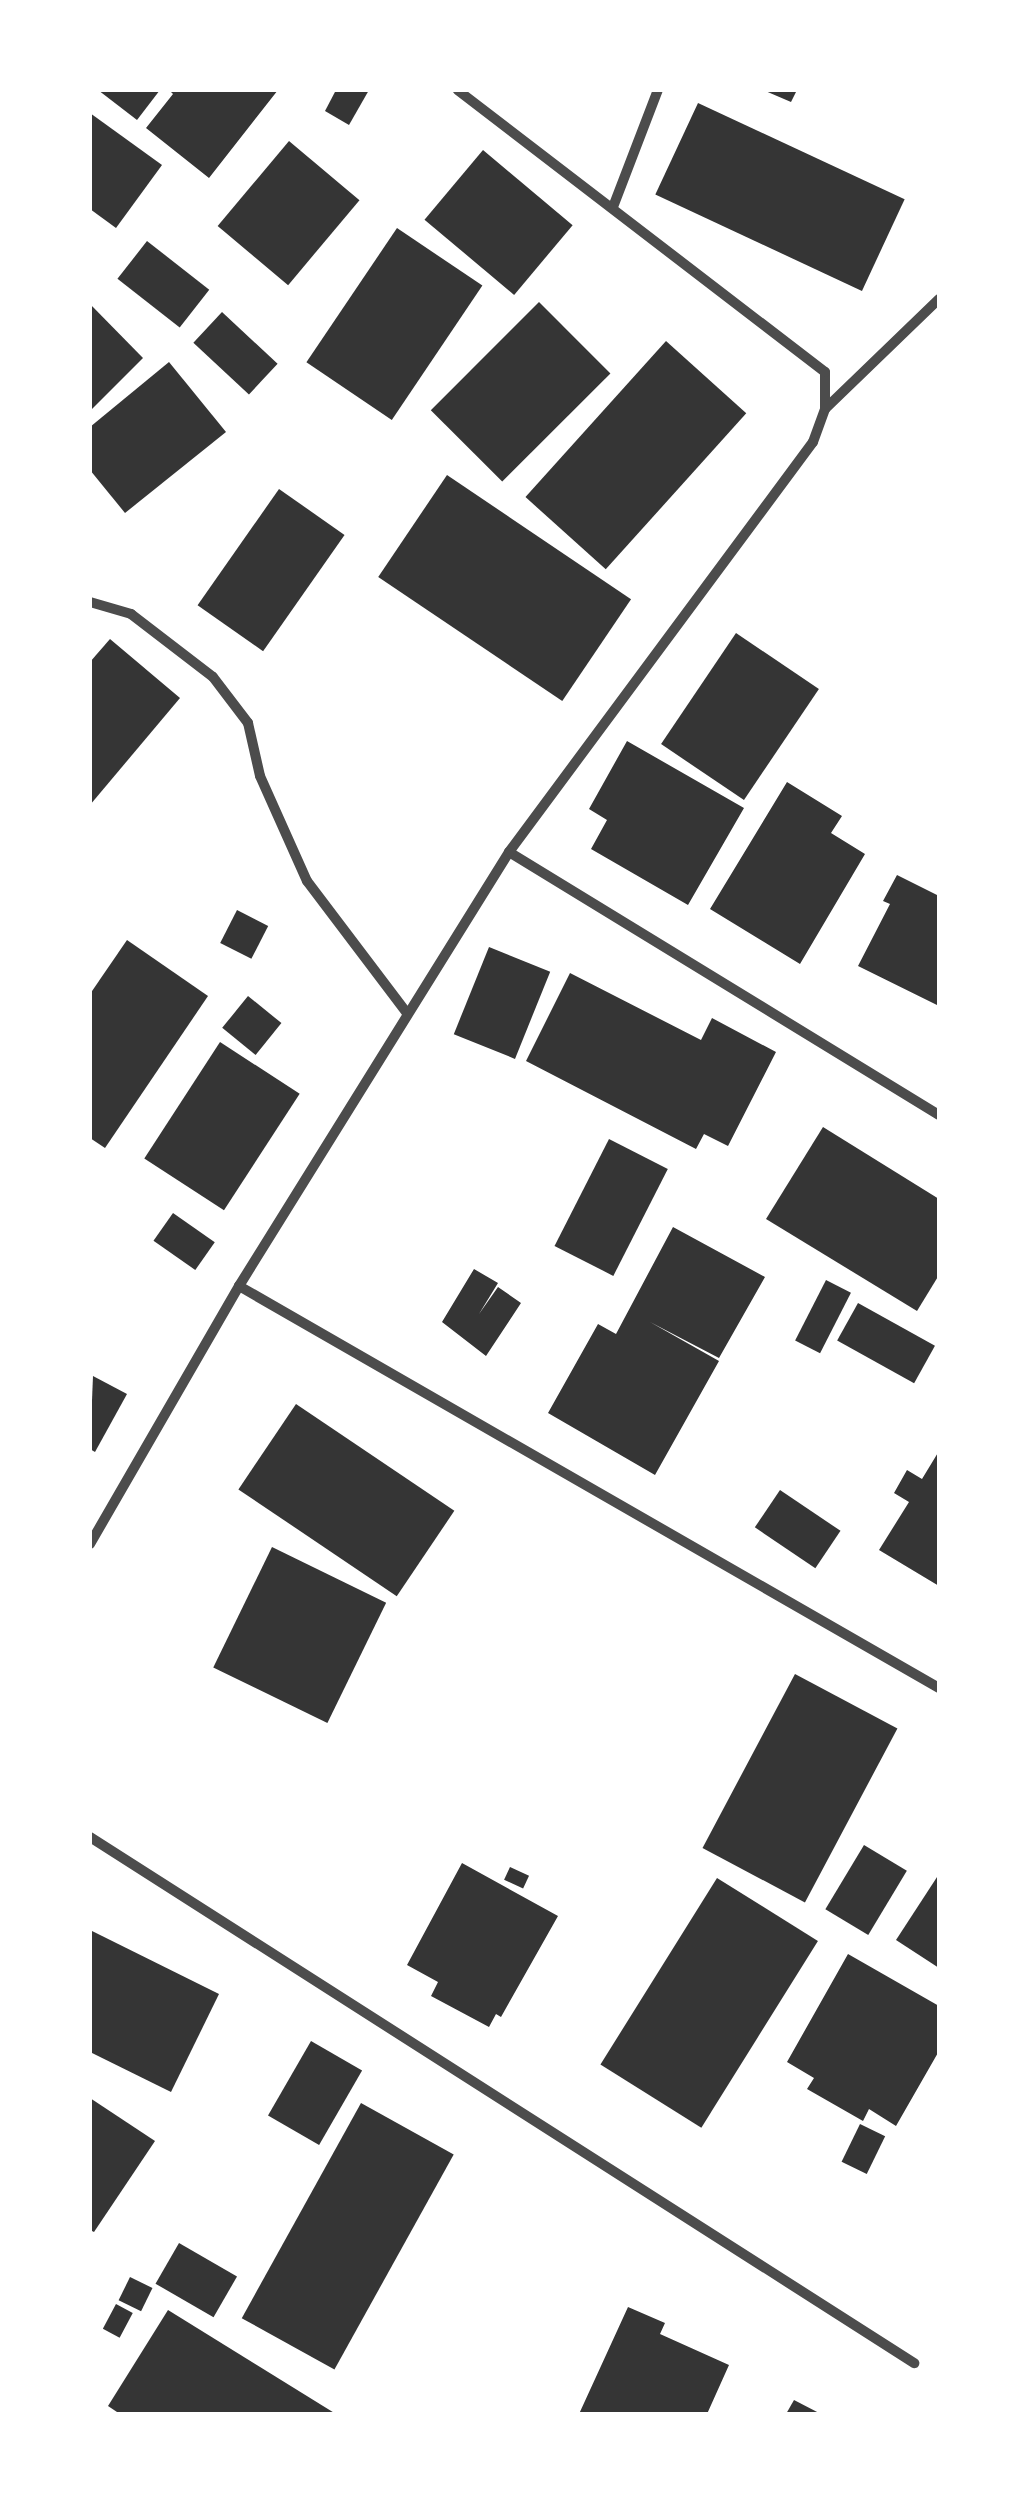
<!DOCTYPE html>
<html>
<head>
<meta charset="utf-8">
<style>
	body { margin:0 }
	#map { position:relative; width:1029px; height:2504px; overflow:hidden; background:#fff; font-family:Barlow,sans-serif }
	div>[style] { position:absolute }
	.building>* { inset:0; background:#353535; transform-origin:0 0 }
	.minor>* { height:10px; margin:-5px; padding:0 5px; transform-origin:5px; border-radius:5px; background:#4c4c4c }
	span { translate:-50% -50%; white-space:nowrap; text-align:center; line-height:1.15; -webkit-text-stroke:9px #fff; paint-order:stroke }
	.frame { position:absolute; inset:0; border:92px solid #fff; pointer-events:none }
</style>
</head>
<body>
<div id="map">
	<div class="building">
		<i style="clip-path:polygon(98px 90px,160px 90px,137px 120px)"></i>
		<i style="clip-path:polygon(169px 90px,278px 90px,209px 178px,146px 128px,173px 94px)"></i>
		<i style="clip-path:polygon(336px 90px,369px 90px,349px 125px,325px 111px)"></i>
		<i style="clip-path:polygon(763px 90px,797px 90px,791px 102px)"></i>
		<i style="left:698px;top:103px;width:228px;height:101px;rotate:25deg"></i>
		<i style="clip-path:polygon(90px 113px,162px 165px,116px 228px,90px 209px)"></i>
		<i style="left:289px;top:141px;width:92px;height:111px;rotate:40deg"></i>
		<i style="left:483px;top:150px;width:117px;height:91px;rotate:40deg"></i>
		<i style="left:397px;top:228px;width:103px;height:162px;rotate:34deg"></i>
		<i style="left:147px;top:241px;width:79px;height:48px;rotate:38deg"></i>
		<i style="left:539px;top:302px;width:101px;height:153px;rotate:45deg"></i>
		<i style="clip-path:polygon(90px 304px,143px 358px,90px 411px)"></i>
		<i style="left:222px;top:312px;width:76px;height:42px;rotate:43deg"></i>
		<i style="left:666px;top:341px;width:108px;height:210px;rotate:42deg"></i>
		<i style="clip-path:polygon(169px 362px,226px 432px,125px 513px,90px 470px,90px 427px)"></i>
		<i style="left:447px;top:475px;width:222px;height:123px;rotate:34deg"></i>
		<i style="left:279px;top:489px;width:80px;height:142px;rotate:35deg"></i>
		<i style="left:736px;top:633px;width:100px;height:134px;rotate:34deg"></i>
		<i style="clip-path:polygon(110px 639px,180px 698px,90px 805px,90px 662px)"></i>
		<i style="clip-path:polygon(627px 741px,744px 808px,688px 905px,591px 849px,607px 820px,589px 809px)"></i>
		<i style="clip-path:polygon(787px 782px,842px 816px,831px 833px,865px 854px,800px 964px,710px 909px)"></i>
		<i style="clip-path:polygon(897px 875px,939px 896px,939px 1006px,858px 966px,890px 904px,883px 901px)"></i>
		<i style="left:237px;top:910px;width:35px;height:37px;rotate:27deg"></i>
		<i style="clip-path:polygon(127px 940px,208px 996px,105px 1148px,90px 1138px,90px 994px)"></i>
		<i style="left:489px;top:947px;width:66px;height:94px;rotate:22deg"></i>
		<i style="clip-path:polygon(570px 973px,701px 1040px,712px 1018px,776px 1052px,728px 1146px,704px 1134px,696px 1149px,526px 1061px)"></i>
		<i style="left:248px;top:996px;width:43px;height:41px;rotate:39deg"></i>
		<i style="left:220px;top:1042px;width:95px;height:139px;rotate:33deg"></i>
		<i style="clip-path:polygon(823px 1127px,939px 1199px,939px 1275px,917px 1311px,766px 1219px)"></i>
		<i style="left:609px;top:1139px;width:66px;height:120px;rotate:27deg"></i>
		<i style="left:173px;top:1213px;width:51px;height:34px;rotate:35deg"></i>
		<i style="clip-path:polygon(673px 1227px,765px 1277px,719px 1358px,650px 1322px,719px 1361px,655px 1475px,548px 1413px,598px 1324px,616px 1334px)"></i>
		<i style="clip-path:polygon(474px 1269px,498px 1283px,479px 1314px,498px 1287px,521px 1303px,486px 1356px,442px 1322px)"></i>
		<i style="left:826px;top:1280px;width:28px;height:68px;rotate:27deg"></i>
		<i style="left:858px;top:1303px;width:88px;height:43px;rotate:29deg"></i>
		<i style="clip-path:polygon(93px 1376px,127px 1394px,95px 1452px,90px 1449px)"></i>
		<i style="left:296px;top:1404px;width:191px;height:103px;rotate:34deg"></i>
		<i style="clip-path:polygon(939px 1451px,939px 1586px,879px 1550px,909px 1502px,894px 1493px,907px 1470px,922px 1479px)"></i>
		<i style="left:780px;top:1490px;width:73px;height:45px;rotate:34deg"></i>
		<i style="left:272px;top:1547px;width:127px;height:134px;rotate:26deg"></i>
		<i style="left:795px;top:1674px;width:116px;height:197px;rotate:28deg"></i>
		<i style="left:864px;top:1845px;width:50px;height:75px;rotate:31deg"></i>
		<i style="clip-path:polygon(462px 1863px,558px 1916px,501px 2017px,496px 2014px,489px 2027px,431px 1996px,438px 1982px,407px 1965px)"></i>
		<i style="left:510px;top:1867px;width:21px;height:14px;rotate:25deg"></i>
		<i style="clip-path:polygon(939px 1874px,939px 1968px,896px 1940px)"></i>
		<i style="left:717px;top:1878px;width:119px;height:220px;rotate:32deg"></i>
		<i style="clip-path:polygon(90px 1930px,219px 1994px,171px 2092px,90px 2052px)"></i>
		<i style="clip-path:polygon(848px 1954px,939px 2006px,939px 2051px,896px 2126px,869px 2109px,863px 2121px,807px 2089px,814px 2078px,787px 2062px)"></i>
		<i style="left:311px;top:2041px;width:59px;height:86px;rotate:30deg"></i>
		<i style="clip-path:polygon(90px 2098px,155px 2141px,94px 2232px,90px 2230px)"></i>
		<i style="left:361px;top:2103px;width:106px;height:246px;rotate:29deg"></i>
		<i style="left:860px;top:2124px;width:28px;height:42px;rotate:26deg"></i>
		<i style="left:179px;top:2243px;width:67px;height:47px;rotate:30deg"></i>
		<i style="left:130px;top:2277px;width:25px;height:26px;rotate:26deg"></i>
		<i style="left:116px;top:2304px;width:19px;height:28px;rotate:28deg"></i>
		<i style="clip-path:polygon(628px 2307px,665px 2323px,660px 2334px,729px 2365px,707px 2414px,579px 2414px)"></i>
		<i style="clip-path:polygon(168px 2310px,336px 2414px,120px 2414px,108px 2406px)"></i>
		<i style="clip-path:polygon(794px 2400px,821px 2414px,786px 2414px)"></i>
	</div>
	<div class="minor">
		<i style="left:613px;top:207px;width:125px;rotate:-69deg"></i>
		<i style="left:825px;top:409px;width:158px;rotate:-44deg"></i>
		<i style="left:90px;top:602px;width:43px;rotate:16.3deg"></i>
		<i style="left:131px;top:614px;width:103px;rotate:37.5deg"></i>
		<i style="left:213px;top:677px;width:58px;rotate:52.7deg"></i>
		<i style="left:248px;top:723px;width:54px;rotate:77.2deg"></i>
		<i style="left:260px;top:776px;width:115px;rotate:65.9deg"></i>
		<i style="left:307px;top:881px;width:164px;rotate:52.9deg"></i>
		<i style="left:509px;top:852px;width:504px;rotate:31.45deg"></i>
		<i style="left:239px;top:1286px;width:807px;rotate:29.87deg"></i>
		<i style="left:90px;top:1544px;width:298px;rotate:-60deg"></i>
		<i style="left:239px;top:1286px;width:511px;rotate:-58.11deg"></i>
		<i style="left:509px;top:852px;width:510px;rotate:-53.44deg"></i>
		<i style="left:813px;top:442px;width:35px;rotate:-70deg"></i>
		<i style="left:825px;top:409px;width:37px;rotate:-90deg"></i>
		<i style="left:825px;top:372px;width:463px;rotate:-142.5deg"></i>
		<i style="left:90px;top:1837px;width:978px;rotate:32.55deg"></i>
	</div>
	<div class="frame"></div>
</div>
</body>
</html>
